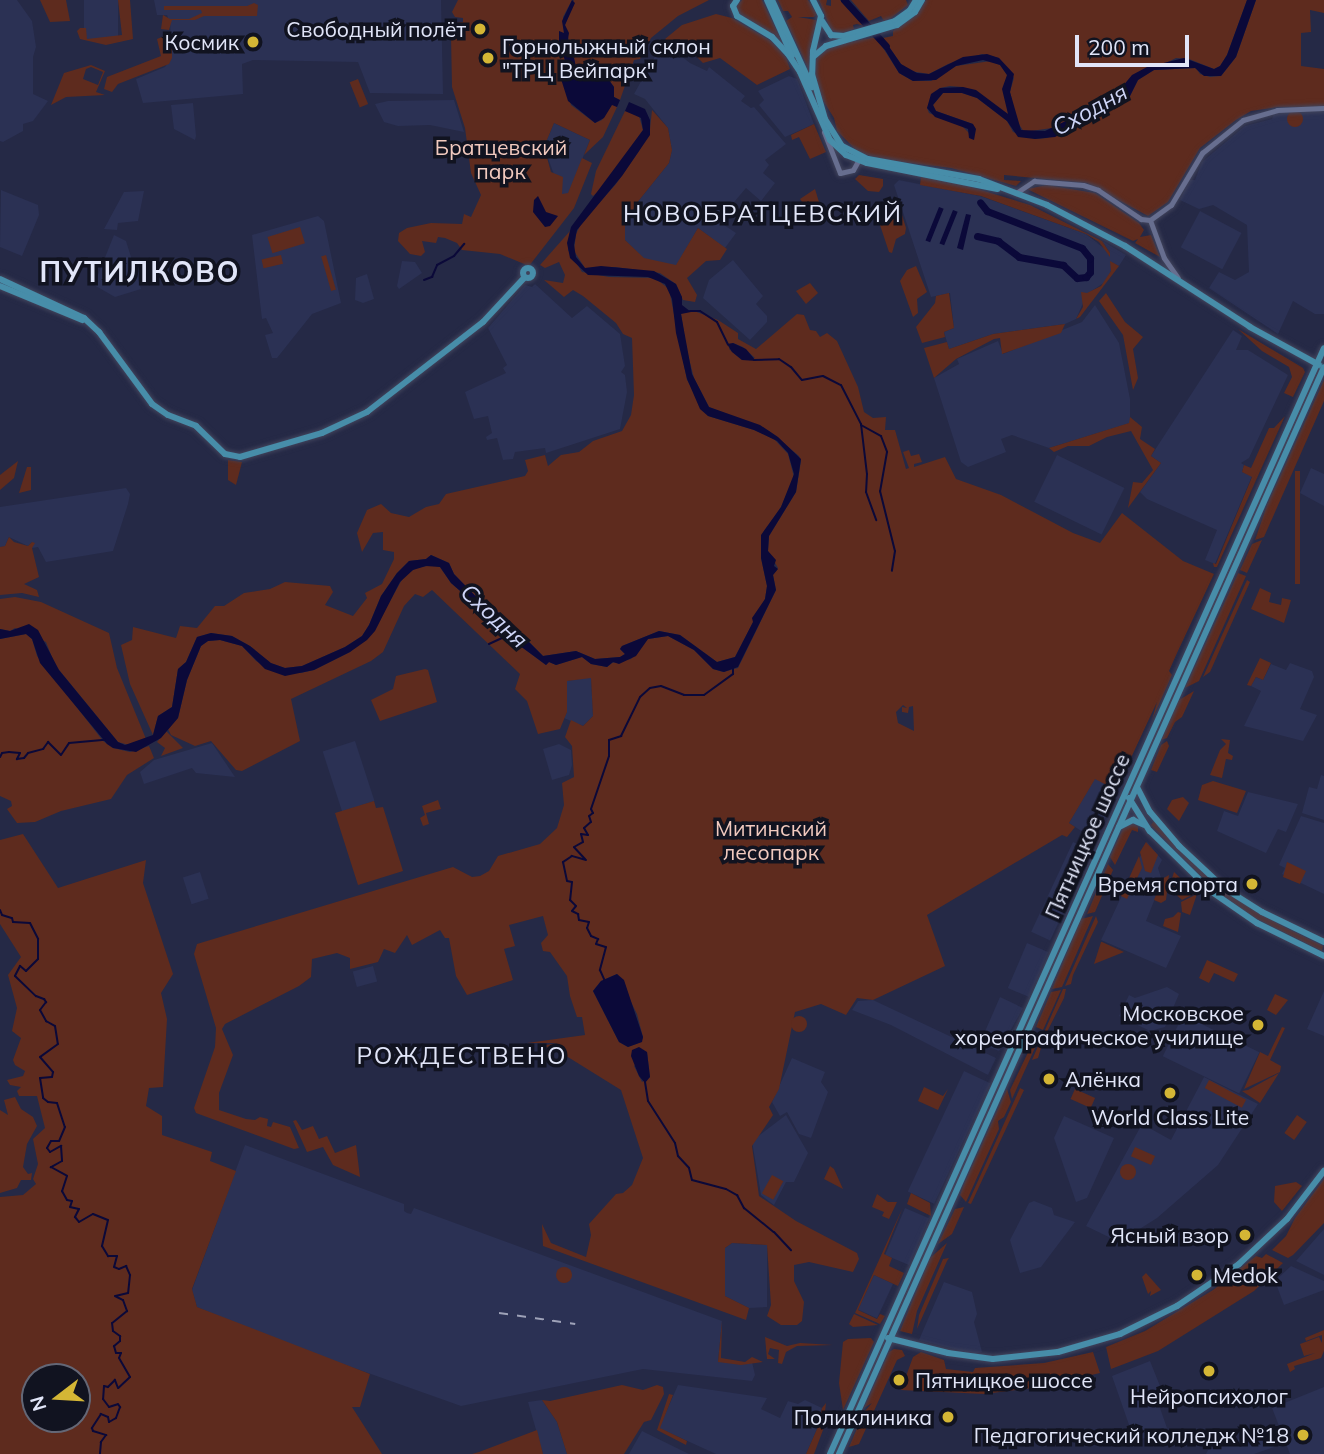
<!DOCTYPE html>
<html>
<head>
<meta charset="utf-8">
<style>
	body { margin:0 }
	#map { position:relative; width:1324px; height:1454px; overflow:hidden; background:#252946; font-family:Mulish,sans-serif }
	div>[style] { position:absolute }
	.built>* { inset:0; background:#2b3154; transform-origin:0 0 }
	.green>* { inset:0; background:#5e2b1e; transform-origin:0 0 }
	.round { border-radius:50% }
	.water>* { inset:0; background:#0b0939; transform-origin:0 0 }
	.stream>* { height:2px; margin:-1px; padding:0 1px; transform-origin:1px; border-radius:1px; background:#0b0939 }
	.river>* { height:7px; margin:-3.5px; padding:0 3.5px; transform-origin:3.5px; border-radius:3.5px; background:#0b0939 }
	.roads { filter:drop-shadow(0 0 2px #41445c) drop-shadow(0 0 2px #41445c) }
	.minor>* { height:5px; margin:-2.5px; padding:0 2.5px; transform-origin:2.5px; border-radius:2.5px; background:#676e8f }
	.major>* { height:6px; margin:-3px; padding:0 3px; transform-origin:3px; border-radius:3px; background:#478da9 }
	.major>.ring { margin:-3px; padding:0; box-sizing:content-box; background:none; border:6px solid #478da9; border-radius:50% }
	.rail>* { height:2px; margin-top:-1px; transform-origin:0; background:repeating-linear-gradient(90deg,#9ea2b8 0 9px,transparent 0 18px) }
	.dots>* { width:19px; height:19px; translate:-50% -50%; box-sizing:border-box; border:4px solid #111320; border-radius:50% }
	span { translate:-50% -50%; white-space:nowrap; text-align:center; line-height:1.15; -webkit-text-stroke:7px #111320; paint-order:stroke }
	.poi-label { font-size:21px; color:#e1e5f8 }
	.right { translate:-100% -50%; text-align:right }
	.left { translate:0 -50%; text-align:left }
	.park-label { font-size:21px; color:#f2cabf }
	.street-label { font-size:21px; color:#e1e5f8 }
	.water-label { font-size:23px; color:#cdd4f6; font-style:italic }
	.quarter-label { font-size:24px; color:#e1e5f8; letter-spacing:2px }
	.district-label { font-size:28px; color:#e1e5f8; font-weight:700; letter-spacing:2px }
	.north { position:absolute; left:21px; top:1363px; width:70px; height:70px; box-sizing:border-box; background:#111320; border:2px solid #646776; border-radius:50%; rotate:253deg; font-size:19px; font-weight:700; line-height:28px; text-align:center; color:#e1e5f8 }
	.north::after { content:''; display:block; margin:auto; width:24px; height:32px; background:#d4b635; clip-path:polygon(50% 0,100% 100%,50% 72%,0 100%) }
	.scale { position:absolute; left:1075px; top:35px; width:114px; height:32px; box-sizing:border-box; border:4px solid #e1e5f8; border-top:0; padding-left:9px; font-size:21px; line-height:24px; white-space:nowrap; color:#e1e5f8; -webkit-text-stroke:5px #111320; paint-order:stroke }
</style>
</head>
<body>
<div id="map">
	<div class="built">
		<i style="clip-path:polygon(0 0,17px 0,32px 21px,36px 47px,33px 57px,33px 94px,48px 101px,33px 121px,23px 124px,23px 131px,3px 142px,0 141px)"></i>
		<i style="left:84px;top:0;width:34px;height:39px"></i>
		<i style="clip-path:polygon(154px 0,441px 0,443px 94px,370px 93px,358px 62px,253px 60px,242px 64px,243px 94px,143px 103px,136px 79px,165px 67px,172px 57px,170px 23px,167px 15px,157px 15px)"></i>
		<i style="clip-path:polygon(663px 42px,690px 63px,707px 71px,709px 67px,745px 96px,741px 101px,751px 108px,754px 107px,786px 144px,765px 160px,769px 165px,763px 173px,775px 183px,761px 201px,746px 188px,718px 221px,736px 233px,725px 248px,698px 228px,676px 266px,644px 259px,625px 240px,625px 226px,636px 204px,669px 163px,672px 150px,668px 128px,645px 99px,634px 94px)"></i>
		<i style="clip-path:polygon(789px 76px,797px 79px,814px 124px,785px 137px,759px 105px,764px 100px,758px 91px)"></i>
		<i style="clip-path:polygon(454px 100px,464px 132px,430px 125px,398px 126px,384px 122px,375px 104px,388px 101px)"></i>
		<i style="clip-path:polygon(193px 103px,196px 136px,195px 140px,174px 129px,171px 105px)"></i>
		<i style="clip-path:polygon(1324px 110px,1324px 314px,1315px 314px,1293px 301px,1278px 334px,1209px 288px,1219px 272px,1235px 280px,1249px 272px,1247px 225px,1213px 205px,1199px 209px,1180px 200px,1189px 180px,1195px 180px,1202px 162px,1245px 126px,1272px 119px,1275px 112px)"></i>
		<i style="clip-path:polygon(554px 123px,590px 140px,568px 194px,561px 194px,544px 147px)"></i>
		<i style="clip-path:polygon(899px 180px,980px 196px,1086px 234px,1110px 253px,1102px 241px,1126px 255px,1119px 266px,1111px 262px,1111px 271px,1105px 282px,1087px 294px,1076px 319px,1065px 324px,993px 334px,949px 349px,944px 332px,954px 328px,950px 293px,931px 297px,894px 185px)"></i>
		<i style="clip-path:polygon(1px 190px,38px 205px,39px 215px,22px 256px,0 247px)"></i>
		<i style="clip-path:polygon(144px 191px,138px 221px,118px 223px,117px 230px,104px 229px,124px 192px)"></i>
		<i style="left:1200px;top:211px;width:47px;height:41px;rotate:28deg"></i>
		<i style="clip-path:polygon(318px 216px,324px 221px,341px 303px,312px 314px,277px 358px,272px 358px,265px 335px,273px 333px,266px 318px,262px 319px,252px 235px)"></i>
		<i style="clip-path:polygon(114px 235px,126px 241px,141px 289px,115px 297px,94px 285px)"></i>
		<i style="clip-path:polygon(733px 260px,763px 296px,756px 304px,767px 316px,767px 322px,750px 340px,703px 298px,709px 280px)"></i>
		<i style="clip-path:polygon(402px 261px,415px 262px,422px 273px,399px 289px,397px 286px)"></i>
		<i style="clip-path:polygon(367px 274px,374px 299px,363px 303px,355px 300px,356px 278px)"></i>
		<i style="clip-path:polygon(535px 284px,572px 318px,587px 306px,620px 334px,625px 366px,621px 372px,625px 375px,627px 392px,620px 429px,546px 453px,545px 448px,515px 452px,513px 459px,503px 460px,497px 438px,487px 440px,486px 437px,492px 433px,488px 416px,474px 419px,465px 392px,506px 373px,503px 368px,507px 365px,488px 328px,525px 285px,532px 287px)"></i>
		<i style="clip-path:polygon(1095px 305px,1119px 343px,1130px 399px,1130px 423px,1049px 448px,1012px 435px,1001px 439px,1006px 452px,968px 467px,961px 462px,934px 378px,959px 364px,957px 359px,998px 341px,1003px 354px,1082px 322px)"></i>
		<i style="clip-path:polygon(1233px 330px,1242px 336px,1236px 350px,1248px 350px,1288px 375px,1249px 458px,1241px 463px,1244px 465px,1242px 472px,1252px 476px,1215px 564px,1205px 560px,1217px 530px,1147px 499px,1140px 492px,1161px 463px,1151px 456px)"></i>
		<i style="left:1057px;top:455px;width:75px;height:52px;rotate:26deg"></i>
		<i style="clip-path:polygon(1311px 468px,1324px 474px,1324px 506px,1300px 493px)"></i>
		<i style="clip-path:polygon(126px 488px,130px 494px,128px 504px,113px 551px,46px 562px,38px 547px,32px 548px,32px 542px,28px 546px,9px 537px,5px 546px,0 547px,0 507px)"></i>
		<i style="clip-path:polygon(1290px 663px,1312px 671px,1314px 677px,1300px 709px,1317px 715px,1303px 741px,1244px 726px,1261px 691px,1251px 686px,1256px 677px,1263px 680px,1271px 664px,1286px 670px)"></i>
		<i style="clip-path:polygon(591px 677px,593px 716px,583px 726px,564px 718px,567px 712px,567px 681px)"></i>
		<i style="left:355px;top:741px;width:63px;height:34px;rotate:72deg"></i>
		<i style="clip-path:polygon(212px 743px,235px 777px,196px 773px,192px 768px,144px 784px,140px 772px,154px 760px)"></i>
		<i style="clip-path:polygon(559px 744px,571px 750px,572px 765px,569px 775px,552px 780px,543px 749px)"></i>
		<i style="clip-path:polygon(1321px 775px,1324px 776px,1324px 820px,1302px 813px,1309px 787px,1317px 789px)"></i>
		<i style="clip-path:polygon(1095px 778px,1118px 791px,1095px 840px,1069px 823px)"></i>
		<i style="clip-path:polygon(1248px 792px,1298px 804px,1286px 832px,1278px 829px,1266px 853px,1217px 831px,1224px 811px,1238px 816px)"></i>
		<i style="clip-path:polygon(1301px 816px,1324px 823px,1324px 894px,1282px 874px,1285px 868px,1279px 865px)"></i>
		<i style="left:1073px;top:842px;width:21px;height:99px;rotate:25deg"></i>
		<i style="clip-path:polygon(1147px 842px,1162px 860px,1158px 868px,1162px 881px,1146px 921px,1181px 936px,1166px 968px,1101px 940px)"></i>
		<i style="left:200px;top:872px;width:28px;height:18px;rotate:72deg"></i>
		<i style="left:1027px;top:943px;width:23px;height:49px;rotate:23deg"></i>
		<i style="left:373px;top:966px;width:16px;height:21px;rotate:75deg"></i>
		<i style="clip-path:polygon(1167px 987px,1179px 994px,1165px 1027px,1150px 1031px,1119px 1016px,1129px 995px,1135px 998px)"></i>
		<i style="clip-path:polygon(1324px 991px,1324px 1036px,1307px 1029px)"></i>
		<i style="clip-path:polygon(1000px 997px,1023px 1008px,999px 1051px,980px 1043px)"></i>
		<i style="clip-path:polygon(873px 1000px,996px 1058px,988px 1075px,891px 1025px,852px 1010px,858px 1001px)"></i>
		<i style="left:1183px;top:1015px;width:85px;height:46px;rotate:26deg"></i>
		<i style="clip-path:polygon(792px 1058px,825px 1072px,821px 1082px,828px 1092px,811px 1138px,799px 1134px,787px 1112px,780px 1116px,772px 1102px)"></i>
		<i style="left:964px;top:1071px;width:29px;height:133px;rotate:25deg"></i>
		<i style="clip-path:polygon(1204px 1077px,1258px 1104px,1218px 1165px,1157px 1218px,1119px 1242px,1086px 1226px,1142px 1124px,1171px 1140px)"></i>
		<i style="clip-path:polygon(786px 1115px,808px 1153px,794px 1182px,786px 1182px,774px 1205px,761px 1195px,752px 1141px)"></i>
		<i style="clip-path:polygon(1064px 1116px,1114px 1138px,1087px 1198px,1076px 1202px,1054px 1138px)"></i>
		<i style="clip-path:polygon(245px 1145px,404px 1204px,404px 1211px,407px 1213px,411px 1214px,414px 1208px,722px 1321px,718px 1362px,752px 1362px,755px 1375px,752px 1381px,643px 1369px,461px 1406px,278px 1341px,197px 1307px,192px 1290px)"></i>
		<i style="clip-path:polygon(1034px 1201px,1052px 1208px,1054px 1215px,1075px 1222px,1041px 1267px,1020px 1273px,1010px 1240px,1029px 1203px)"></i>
		<i style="left:905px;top:1208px;width:26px;height:51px;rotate:23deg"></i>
		<i style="clip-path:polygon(1324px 1229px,1324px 1275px,1296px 1261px)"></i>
		<i style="clip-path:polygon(732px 1243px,767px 1245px,767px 1307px,749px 1308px,725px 1296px,725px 1248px)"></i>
		<i style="clip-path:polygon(1291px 1266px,1324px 1281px,1324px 1290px,1284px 1305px,1275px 1281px)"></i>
		<i style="left:874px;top:1275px;width:21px;height:38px;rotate:25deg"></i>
		<i style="clip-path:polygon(944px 1282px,972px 1292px,977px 1314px,974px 1322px,982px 1352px,974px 1354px,919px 1340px)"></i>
		<i style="clip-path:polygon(1150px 1361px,1164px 1396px,1160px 1408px,1167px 1428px,1135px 1442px,1112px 1376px)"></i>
		<i style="clip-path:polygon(678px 1385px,767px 1398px,761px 1409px,780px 1418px,788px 1401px,798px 1404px,805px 1400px,822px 1408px,817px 1429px,806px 1454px,716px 1454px,659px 1428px)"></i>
		<i style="clip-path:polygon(1324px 1387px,1324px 1454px,1290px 1454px,1272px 1408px)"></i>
		<i style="clip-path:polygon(542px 1400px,557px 1422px,567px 1454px,543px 1454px,528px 1402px)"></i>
		<i style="clip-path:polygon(1268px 1429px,1274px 1447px,1254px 1454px,1206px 1454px,1208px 1450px)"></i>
		<i style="clip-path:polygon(642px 1431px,689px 1454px,629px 1454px)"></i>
	</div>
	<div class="green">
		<i style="clip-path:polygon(40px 0,66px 0,70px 21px,50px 22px)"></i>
		<i style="clip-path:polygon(118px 0,130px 0,133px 39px,106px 45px,80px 39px,77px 31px,80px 28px,86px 28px,87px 39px,122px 35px)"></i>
		<i style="clip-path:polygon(458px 0,572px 0,563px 17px,564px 32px,559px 43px,566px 63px,563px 78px,571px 105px,595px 123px,602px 120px,612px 104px,617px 107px,603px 137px,584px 155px,590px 140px,554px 123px,544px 147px,551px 172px,563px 177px,562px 194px,568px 193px,582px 158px,592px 163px,574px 208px,529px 266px,500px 254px,462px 250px,457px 243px,445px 238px,438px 237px,436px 243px,422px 241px,425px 252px,421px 256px,410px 254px,398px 241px,399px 233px,407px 228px,431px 223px,462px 224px,464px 214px,471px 217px,481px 195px,471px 173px,465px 128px,452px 87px,451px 36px,455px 23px,463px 22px,463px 18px,455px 17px,452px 12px)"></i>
		<i style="clip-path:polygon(574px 0,709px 0,678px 16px,651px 38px,640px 59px,634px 60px,620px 100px,614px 97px,614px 87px,606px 76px,587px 72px,582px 66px,576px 68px,574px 58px,566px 51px,570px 45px,565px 25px)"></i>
		<i style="clip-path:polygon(742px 0,762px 0,782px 42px,738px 13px,736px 7px)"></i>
		<i style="clip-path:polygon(778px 0,808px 0,817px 14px,814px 17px,798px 17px,816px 20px,818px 24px,809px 70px,786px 21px,792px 17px,788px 11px,783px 11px)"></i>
		<i style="clip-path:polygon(819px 0,827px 0,826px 5px,831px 6px,831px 0,840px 0,865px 26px,857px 24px,853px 25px,854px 29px,842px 33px,831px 31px)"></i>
		<i style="clip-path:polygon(851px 0,906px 0,908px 5px,891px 18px,884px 21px,881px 16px,869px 21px)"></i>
		<i style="clip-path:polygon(926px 0,1247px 0,1227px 55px,1220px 66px,1214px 69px,1189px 59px,1176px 58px,1130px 81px,1113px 98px,1059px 127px,1024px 132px,1017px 121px,1010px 92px,1014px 78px,999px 58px,982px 54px,948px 64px,929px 74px,910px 71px,901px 64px,883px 38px,893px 36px,893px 31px,913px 17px)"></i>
		<i style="clip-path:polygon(1256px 0,1324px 0,1324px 13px,1310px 10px,1311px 32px,1301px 33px,1301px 66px,1324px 69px,1324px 107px,1278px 107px,1251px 111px,1236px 120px,1200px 148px,1168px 202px,1148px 216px,1087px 183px,1004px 175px,1004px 180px,1021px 181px,1016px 186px,951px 168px,885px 160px,855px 152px,855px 149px,837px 131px,834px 118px,822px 99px,815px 76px,816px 57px,829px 46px,876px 37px,899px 73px,913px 81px,931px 81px,956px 66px,991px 61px,1000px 65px,1007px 75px,1008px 114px,963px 87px,950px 86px,940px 88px,927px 108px,929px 113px,962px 126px,969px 133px,973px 124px,936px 111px,933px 105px,943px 93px,962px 93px,977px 98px,1007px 121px,1013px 132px,1035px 139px,1047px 138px,1129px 98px,1138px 80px,1154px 70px,1196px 68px,1200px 74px,1210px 77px,1221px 76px,1236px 57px)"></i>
		<i style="clip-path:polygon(254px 3px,258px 5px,257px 16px,204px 16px,195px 20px,172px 20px,169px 30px,161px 29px,163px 15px,170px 19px,189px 19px,202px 13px,201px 10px,164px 10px,164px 6px,247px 6px)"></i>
		<i style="clip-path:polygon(716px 14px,732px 18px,771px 41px,786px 57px,790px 69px,757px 85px,720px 58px,703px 63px,690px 50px,672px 45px,665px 39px,682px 25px)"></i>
		<i style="clip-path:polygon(167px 35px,172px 39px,172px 58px,169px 64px,118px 84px,112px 92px,104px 89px,107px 77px,161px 56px,157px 39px)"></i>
		<i style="clip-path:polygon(evenodd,91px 65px,105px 71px,96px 92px,105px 95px,66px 97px,51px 105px,64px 73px,91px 65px,91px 67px,103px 72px,98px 85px,83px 79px,86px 69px,91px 67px)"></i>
		<i style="left:358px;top:79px;width:27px;height:9px;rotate:68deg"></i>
		<i style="clip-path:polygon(652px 110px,668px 128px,672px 150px,669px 163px,636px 204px,625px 226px,625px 240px,644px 258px,676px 265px,698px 228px,727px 249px,720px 260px,706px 261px,687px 278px,697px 295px,695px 302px,683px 300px,676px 284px,660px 273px,615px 267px,585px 268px,574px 251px,576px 234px,582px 222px,616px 184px,639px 151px,650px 129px)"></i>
		<i class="round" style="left:1287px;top:111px;width:16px;height:16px"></i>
		<i style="clip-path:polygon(625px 111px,639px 116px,643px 130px,603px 187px,593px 196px,591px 194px,596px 171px)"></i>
		<i style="clip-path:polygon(814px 124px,826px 152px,810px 159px,799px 137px,792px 140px,791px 135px)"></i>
		<i style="clip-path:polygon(859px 175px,883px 179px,883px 186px,879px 192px,868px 191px,855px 179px)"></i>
		<i style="clip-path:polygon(921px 177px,958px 183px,1030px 205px,1102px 241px,1110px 253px,1110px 257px,1099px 242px,1086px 234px,981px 196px,920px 185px)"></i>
		<i style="clip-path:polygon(1047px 185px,1095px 193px,1139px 223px,1144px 230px,1140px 237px,1151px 235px,1160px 257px,1135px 243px,1138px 239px,1133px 241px,1027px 189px)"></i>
		<i style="clip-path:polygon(815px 189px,819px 202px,808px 210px,800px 199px)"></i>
		<i style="clip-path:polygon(893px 211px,902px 215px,906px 228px,905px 234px,896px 239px,892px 253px,889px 252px,877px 216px)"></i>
		<i style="left:300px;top:227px;width:17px;height:34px;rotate:73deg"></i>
		<i style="clip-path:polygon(570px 231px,568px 250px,582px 272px,609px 277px,655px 278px,669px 289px,687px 380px,708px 416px,754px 430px,774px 439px,788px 454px,794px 477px,781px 507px,764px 532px,761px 558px,767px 586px,765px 599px,735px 657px,717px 662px,680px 635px,659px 631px,622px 646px,620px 649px,625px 654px,620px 657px,595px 659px,576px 651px,543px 656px,501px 613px,489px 610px,454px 574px,449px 563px,431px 555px,426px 559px,409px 561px,397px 573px,381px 596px,369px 625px,362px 636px,345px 647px,302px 666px,285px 668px,270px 663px,250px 646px,232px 636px,211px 633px,197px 637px,186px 662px,178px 669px,172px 707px,158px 716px,153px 735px,130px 684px,121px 645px,132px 640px,133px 627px,176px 638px,180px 626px,197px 628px,215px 606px,224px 606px,244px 593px,270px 589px,285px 582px,330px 586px,333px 592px,325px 605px,353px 616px,367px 598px,365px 593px,382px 584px,394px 559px,394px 552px,383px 550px,383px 532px,373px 533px,362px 552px,357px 533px,367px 510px,381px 504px,391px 513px,409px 517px,426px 507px,439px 504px,446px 494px,525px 476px,528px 471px,525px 460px,545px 455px,548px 466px,561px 455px,579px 452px,593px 441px,622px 431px,631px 415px,634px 395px,632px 338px,623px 334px,616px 323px,583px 296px,573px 290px,564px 297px,544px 280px,563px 283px,565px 275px,559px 262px,545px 268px,540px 265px)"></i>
		<i style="left:281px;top:255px;width:9px;height:20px;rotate:77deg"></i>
		<i style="left:326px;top:255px;width:36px;height:5px;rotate:74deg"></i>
		<i style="clip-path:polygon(1110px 261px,1119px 266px,1080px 317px,1076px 319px,1083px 307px,1081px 292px,1087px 293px,1101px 286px,1111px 271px)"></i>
		<i style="clip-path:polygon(916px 266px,927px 292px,917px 299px,918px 313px,913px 317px,900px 281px,907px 270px)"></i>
		<i style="clip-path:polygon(810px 283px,818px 293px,806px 304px,796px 291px)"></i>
		<i style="clip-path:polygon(949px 293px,954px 328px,944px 332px,945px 337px,922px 343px,916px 327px,935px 303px,936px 296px)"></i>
		<i style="clip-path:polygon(1106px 293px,1125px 322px,1143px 337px,1133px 349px,1138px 378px,1133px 390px,1123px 335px,1099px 301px)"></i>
		<i style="clip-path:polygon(evenodd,694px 311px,718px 320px,738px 333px,738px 339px,756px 349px,797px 314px,804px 315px,810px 330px,816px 331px,820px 337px,827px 333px,837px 341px,858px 387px,864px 412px,873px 418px,886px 417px,885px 430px,895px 430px,906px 469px,909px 468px,903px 452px,909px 450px,911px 456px,919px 454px,922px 462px,914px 464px,914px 467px,945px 457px,956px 479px,1001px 495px,1073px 533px,1100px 543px,1122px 513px,1183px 561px,1214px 574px,1177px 653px,1169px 671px,1172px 675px,1152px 720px,1157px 702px,1116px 790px,1095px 779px,1069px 823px,1075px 827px,1067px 837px,1062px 835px,927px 915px,945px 966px,873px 1000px,857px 998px,846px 1015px,821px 1004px,795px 1012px,779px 1089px,769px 1107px,773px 1115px,752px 1146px,759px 1196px,796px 1221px,857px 1253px,859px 1259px,853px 1272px,809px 1262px,794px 1265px,794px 1281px,804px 1302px,802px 1321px,797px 1325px,781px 1325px,767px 1316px,771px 1305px,767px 1245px,732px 1243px,725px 1248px,725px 1296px,749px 1308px,746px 1320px,543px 1246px,542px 1224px,551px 1243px,586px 1257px,591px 1235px,589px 1224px,616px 1194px,623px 1193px,632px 1185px,643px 1158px,621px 1090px,555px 1049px,541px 1046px,558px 1043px,527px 1043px,585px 1035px,582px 1017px,577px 1017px,570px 996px,567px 976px,550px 952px,543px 951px,541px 943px,548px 935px,543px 916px,509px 925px,515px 946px,504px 949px,513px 980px,467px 995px,456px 976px,449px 938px,445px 938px,440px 930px,412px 945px,407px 935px,395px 953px,384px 949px,378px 962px,350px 969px,350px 958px,337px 953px,312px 959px,311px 977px,299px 986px,225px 1024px,222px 1029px,233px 1055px,219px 1093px,219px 1110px,246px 1119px,255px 1120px,260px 1117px,268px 1119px,267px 1126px,271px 1127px,273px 1122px,290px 1127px,299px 1148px,294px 1149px,196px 1113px,194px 1108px,215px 1047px,216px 1028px,194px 954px,197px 944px,453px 867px,472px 877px,480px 876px,489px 871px,498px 856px,540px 844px,557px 828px,564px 805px,562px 783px,574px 777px,572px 746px,565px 737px,571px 720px,583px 726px,593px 716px,591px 678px,567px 681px,567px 712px,560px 729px,538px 734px,527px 701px,515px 689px,520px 674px,432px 590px,423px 597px,415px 594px,404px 606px,383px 652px,371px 661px,291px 699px,300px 741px,242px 771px,236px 770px,211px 741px,195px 746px,171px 735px,168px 729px,178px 718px,187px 680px,201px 646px,208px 641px,220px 640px,242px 646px,256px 661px,276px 672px,301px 673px,314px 670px,350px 652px,381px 617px,404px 576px,416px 568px,433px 565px,440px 567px,451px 583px,506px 631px,508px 637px,546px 665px,549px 662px,556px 665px,582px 657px,591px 664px,607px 667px,612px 663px,631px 659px,648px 639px,668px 636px,694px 650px,713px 669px,723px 672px,738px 668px,776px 590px,773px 575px,778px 568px,768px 551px,769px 536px,796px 492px,801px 461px,799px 456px,769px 431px,709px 407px,694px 378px,686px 347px,681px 313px,694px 311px,733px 343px,743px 347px,755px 358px,742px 360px,729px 349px,733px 343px,694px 311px,903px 705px,907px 708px,902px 707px,902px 712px,908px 713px,909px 707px,913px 706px,914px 731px,898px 723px,896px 712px,903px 705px,694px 311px,617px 974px,637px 1014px,643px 1037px,641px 1042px,628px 1047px,619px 1042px,593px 991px,601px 981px,617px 974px,694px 311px,647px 1052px,650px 1077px,642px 1082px,634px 1066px,647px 1052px)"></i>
		<i style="clip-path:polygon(1065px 324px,1061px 333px,1002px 354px,1000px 338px,994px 339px,956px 359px,934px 378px,924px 348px,947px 342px,949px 349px,993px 334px)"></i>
		<i style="clip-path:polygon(1238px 329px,1303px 368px,1305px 372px,1293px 397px,1284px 393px,1292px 377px,1289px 367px,1262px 351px)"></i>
		<i style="clip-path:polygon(1324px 380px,1324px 401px,1264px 537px,1255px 540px,1267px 505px)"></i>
		<i style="clip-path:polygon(1285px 416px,1217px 567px,1214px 567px,1213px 563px,1216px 564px,1252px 477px,1242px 472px,1244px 465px,1251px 468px,1269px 428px,1274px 428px)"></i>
		<i style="clip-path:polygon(1130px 417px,1142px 427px,1140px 439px,1155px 449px,1151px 456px,1161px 463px,1128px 508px,1133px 482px,1142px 483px,1153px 470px,1131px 431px,1107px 437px,1089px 446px,1068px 446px,1054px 452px,1049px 448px,1129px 423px)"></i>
		<i style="clip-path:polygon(228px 460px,242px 462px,236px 485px,228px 480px)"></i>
		<i style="clip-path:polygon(18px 461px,14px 478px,0 490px,0 475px)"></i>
		<i style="clip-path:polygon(27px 467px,31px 467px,31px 490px,19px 493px)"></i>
		<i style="left:1295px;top:471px;width:5px;height:113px"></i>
		<i style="clip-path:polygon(9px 537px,14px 542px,28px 546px,32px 542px,35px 543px,32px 548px,39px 577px,24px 584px,37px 590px,39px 597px,22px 593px,0 595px,0 547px,5px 546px)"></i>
		<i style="clip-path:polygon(1262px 540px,1247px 573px,1240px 570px,1252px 544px)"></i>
		<i style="clip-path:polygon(1238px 573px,1246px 576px,1199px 681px,1185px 688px)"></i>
		<i style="clip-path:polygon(1247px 580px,1250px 582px,1210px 672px,1203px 677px)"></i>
		<i style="clip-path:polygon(1260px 588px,1271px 593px,1269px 602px,1281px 605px,1282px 598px,1291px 600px,1284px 623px,1251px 609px)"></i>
		<i style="clip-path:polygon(15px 597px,41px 602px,109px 633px,117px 668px,146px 739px,129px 745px,118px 742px,55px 665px,46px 642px,15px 628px,10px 631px,0 629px,0 599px)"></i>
		<i style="clip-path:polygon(26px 634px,32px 639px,37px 656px,103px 741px,113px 748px,130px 752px,149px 746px,154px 758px,127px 775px,111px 799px,61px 811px,35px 822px,17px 823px,7px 809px,12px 806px,11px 801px,0 796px,0 639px)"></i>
		<i style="clip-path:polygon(1260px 658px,1271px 663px,1263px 680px,1256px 677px,1251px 686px,1247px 685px)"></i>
		<i style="clip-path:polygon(425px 669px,428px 670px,437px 702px,380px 721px,371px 700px,393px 689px,396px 676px)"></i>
		<i style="clip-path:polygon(1194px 691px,1182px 717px,1175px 722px,1167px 738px,1161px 740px,1179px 700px)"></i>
		<i style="clip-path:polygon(166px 731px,183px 748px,161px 756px,165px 748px,157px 742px)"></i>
		<i style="clip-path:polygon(1221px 739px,1230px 740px,1228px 753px,1233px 756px,1232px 760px,1226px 759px,1222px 778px,1210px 775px,1220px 750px,1226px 744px)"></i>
		<i style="clip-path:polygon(1167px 741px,1169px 746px,1157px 772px,1151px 770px,1161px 745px)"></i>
		<i style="clip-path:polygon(1213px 781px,1246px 791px,1237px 813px,1198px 800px,1202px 785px)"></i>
		<i style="clip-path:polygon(1183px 797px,1189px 803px,1179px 821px,1167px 809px,1172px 800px)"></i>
		<i style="clip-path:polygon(438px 800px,441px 809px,426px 813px,429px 824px,423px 826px,420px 818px,425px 815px,422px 806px)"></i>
		<i style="clip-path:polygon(374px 801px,376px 808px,383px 807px,403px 871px,358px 885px,335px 813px)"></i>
		<i style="clip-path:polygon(1154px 821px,1184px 855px,1228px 894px,1280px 925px,1323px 946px,1322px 951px,1255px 918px,1215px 890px,1151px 825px)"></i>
		<i style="clip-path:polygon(1131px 822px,1138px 827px,1138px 832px,1132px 830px,1115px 865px,1110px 857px,1124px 826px)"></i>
		<i style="clip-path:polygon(evenodd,23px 834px,58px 888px,146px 860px,143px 883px,173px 974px,161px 993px,167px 1019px,163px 1087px,149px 1088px,146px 1106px,162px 1116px,162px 1135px,212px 1152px,210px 1161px,236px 1171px,192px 1289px,197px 1307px,370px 1374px,360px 1407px,352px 1407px,382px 1454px,0 1454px,0 1197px,23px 1195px,36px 1184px,33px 1179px,38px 1164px,33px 1139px,45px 1128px,37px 1096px,19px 1096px,17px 1091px,21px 1087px,10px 1085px,7px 1080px,23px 1076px,25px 1071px,15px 1065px,13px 1060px,21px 1038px,12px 1031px,17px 1008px,8px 975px,21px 957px,0 924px,0 840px,23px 834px,35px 1377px,77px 1377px,77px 1419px,35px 1419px,35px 1377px)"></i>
		<i style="clip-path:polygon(1146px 842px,1158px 855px,1151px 873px,1145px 871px,1140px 852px)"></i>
		<i style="clip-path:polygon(1139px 856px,1142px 868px,1127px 899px,1121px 896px)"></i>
		<i style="clip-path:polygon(1287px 862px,1306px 871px,1300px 884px,1283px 877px)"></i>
		<i style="clip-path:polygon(1108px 864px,1113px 870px,1095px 912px,1087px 914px)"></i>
		<i style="clip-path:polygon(1174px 872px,1196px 893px,1182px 900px,1169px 888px)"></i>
		<i style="clip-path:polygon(1169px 875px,1166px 900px,1161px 903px,1154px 900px,1162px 879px)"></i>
		<i style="clip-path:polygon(1197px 894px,1190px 915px,1182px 912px,1181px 902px)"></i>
		<i style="clip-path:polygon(1178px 912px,1181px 913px,1178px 932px,1163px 926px,1165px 919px,1173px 917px)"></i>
		<i style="clip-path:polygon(1093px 916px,1062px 987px,1052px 989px,1081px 919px)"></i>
		<i style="clip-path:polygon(1096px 916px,1098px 922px,1073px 975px,1071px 984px,1065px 986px)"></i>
		<i style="clip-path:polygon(1101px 942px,1102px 942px,1124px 952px,1094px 964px)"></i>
		<i style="clip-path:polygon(1207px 960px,1238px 974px,1234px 982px,1214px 973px,1209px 983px,1199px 978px)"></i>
		<i style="clip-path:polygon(1063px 989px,1066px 989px,1064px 998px,1044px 1038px,1038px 1058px,1032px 1060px)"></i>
		<i style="clip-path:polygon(1061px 990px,1043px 1030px,1036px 1027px,1051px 992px)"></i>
		<i style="clip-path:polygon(1275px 994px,1288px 1000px,1276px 1015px,1267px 1010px)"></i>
		<i class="round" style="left:791px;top:1016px;width:16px;height:16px"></i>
		<i style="clip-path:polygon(1282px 1027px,1285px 1028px,1270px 1060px,1281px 1066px,1280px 1072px,1244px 1089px,1260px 1052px,1268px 1056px)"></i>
		<i style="clip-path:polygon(1039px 1039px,1012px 1099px,1010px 1090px,1033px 1042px)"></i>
		<i style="clip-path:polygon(1279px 1073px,1260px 1103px,1242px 1091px,1248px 1090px)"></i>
		<i style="left:1209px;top:1080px;width:42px;height:9px;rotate:28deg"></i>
		<i style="clip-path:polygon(924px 1087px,943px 1096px,948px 1089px,938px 1110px,918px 1101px)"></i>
		<i style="clip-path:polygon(1020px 1088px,1024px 1090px,971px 1204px,968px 1203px)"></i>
		<i style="clip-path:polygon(1007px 1089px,1011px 1102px,1004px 1117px,998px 1121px,999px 1129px,966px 1202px,960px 1195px,964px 1184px)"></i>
		<i style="left:1075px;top:1089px;width:22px;height:11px;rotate:24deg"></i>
		<i style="clip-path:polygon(15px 1097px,21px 1109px,33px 1117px,37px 1126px,27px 1144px,23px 1167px,28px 1174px,32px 1173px,31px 1180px,21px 1180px,17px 1188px,0 1193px,0 1110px,8px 1115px,4px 1100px)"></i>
		<i style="left:1297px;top:1115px;width:12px;height:22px;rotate:35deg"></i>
		<i style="clip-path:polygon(296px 1120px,302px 1130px,313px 1126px,319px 1139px,327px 1136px,335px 1153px,356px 1145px,360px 1177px,333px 1165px,323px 1147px,307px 1152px,293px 1121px)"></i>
		<i style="left:1135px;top:1147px;width:22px;height:10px;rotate:24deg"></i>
		<i class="round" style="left:1120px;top:1164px;width:16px;height:16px"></i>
		<i style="clip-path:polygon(830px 1166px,834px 1169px,843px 1189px,824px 1179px)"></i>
		<i style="left:772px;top:1175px;width:13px;height:21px;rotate:29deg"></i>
		<i style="clip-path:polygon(1324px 1179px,1324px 1223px,1293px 1255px,1288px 1258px,1272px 1250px,1286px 1236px,1295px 1218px)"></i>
		<i style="clip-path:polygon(1296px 1182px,1302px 1186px,1282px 1211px,1274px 1202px,1275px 1186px)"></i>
		<i style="clip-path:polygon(911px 1193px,930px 1203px,931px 1216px,907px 1204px)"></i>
		<i style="clip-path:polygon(877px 1194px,888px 1202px,897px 1202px,889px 1219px,882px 1216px,884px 1212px,872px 1207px)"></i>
		<i style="clip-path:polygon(903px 1207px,884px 1254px,892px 1258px,889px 1266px,904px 1273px,898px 1286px,874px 1275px,858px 1310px,877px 1319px,880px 1314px,885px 1316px,880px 1324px,855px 1313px)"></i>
		<i style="clip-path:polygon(964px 1207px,952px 1234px,938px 1244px,955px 1209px)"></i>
		<i style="clip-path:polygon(947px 1243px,917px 1311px,912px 1334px,900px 1331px,930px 1258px)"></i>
		<i style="clip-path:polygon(1266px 1254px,1283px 1263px,1254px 1291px,1158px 1351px,1111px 1369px,1106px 1347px,1145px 1331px,1213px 1290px,1256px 1256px,1262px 1258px)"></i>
		<i style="clip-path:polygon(949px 1258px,947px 1261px,917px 1329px,919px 1315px,943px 1259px)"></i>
		<i class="round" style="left:556px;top:1267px;width:16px;height:16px"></i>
		<i style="clip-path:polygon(1146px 1273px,1161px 1290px,1150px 1296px,1151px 1291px,1148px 1294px,1142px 1277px)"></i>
		<i style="clip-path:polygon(854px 1314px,878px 1325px,853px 1327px,849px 1324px)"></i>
		<i style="clip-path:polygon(722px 1321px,721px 1358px,745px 1362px,752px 1357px,763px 1362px,741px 1365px,718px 1362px)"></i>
		<i style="clip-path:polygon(1324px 1330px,1324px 1351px,1321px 1358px,1294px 1366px,1295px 1369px,1290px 1372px,1287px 1364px,1315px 1353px,1304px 1356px,1300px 1344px,1319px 1337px,1322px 1343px,1322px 1335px,1306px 1341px,1305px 1338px)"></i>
		<i style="clip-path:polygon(765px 1337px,787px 1346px,800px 1343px,833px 1345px,797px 1346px,786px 1352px,782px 1364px,778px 1363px,779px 1350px,770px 1348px,768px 1354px,775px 1359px,767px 1359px)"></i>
		<i style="clip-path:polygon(871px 1338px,874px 1342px,843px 1410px,839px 1383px,843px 1342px,848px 1339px)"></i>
		<i style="clip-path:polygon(894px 1349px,902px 1350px,905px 1356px,897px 1360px,859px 1444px,849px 1447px,864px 1412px,872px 1403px,864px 1408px,889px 1352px)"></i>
		<i style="clip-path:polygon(921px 1352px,944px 1360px,946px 1369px,973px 1372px,975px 1368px,1044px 1363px,1093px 1352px,1100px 1373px,1040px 1387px,984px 1394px,901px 1390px,913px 1357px)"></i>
		<i style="clip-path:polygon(622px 1385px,643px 1390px,657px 1385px,663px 1387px,664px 1394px,651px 1420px,644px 1422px,624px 1454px,567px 1454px,557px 1422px,542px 1400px,550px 1401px)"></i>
		<i style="clip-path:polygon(669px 1394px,673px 1395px,660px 1428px,687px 1441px,686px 1445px,657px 1430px)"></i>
		<i style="clip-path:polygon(826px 1403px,823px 1430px,814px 1454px,806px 1454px,817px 1429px,822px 1408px)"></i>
		<i style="clip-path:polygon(537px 1430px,543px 1454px,472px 1454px,479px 1452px)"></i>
	</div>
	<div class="water">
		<i style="clip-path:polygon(572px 0,575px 3px,565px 25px,569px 33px,566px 51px,574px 58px,576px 67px,577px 65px,587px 72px,606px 76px,614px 87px,614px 97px,620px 100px,617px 107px,612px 105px,604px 118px,595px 123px,568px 101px,561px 79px,566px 63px,559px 44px,559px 31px,564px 33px,562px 21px)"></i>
		<i style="clip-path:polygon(1247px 0,1256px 0,1236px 57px,1221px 76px,1204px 76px,1195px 68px,1154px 70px,1138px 80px,1129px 98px,1055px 137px,1035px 139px,1018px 137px,1007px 121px,977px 98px,962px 93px,943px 93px,933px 105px,936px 111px,973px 124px,976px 129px,974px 140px,969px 138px,968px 129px,935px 117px,927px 108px,931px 94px,940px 88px,963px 87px,976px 90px,1008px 114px,1002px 89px,1007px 75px,1000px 65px,983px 60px,956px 66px,936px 80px,913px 81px,899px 73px,879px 40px,883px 38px,901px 64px,917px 73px,929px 74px,963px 57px,987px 54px,999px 58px,1014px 74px,1010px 92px,1021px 130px,1045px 131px,1113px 98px,1132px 75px,1147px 67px,1184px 58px,1214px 69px,1220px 66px,1227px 55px)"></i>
		<i style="clip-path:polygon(629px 102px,645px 109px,650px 120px,650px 135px,622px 176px,577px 230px,574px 245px,576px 257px,585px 268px,601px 266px,654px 271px,676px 284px,682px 297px,682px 305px,691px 312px,681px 314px,692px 374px,709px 407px,760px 425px,778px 437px,801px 459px,796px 492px,769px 536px,768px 551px,776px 560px,774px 566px,778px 569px,773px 575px,776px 590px,738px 667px,724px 672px,713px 669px,694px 650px,668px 636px,648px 639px,636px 656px,619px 664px,613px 662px,607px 667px,591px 664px,582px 657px,556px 665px,549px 662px,546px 665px,508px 637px,506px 631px,451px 583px,440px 567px,426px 566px,413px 570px,400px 582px,375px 631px,367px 640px,350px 652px,314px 670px,285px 676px,265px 669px,242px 646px,220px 640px,208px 641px,201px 646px,187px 680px,178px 718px,161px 738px,136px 752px,113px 748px,107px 744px,40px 663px,32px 639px,26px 634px,0 639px,0 629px,10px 631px,29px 624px,38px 630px,59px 670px,118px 742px,125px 745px,153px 735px,158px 716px,172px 707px,178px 669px,186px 662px,197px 637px,211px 633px,232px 636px,250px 646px,271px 663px,285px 668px,302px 666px,345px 647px,362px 636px,369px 625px,381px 596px,397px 573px,409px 561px,426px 559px,431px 555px,449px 563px,454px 574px,489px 610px,500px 613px,543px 656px,576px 651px,595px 659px,620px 657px,625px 654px,620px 649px,622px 646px,659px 631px,680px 635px,717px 662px,735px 657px,753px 622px,752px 618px,765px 599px,767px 586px,761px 558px,761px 535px,781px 507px,794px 474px,788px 453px,777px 441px,754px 430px,708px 416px,700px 409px,687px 379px,676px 333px,672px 299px,665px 284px,648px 277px,588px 275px,570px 258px,567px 243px,571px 227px,643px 130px,641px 118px,625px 111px)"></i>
		<i style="clip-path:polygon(538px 196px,546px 212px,558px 216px,550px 226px,545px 227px,533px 212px,534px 200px)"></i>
		<i style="left:939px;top:207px;width:5px;height:36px;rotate:22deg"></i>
		<i style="left:953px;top:210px;width:5px;height:36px;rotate:22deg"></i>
		<i style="clip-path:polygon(966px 214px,971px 215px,963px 250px,957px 248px)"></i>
		<i style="clip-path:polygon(733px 343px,746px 349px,756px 361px,742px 360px,732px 352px,727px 344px)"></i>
		<i style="clip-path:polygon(617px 974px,624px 980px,643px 1037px,642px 1042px,628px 1047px,619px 1042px,593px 991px,601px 981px)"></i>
		<i style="clip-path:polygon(639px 1047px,647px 1052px,650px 1077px,645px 1083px,639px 1076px,631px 1056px,632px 1050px)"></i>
	</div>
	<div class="stream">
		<i style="left:424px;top:280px;width:9px;rotate:-21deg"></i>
		<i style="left:432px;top:277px;width:13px;rotate:-67deg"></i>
		<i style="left:437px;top:265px;width:19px;rotate:-28deg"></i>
		<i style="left:454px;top:256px;width:16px;rotate:-50deg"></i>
		<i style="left:690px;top:311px;width:10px"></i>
		<i style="left:700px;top:311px;width:20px;rotate:33deg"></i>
		<i style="left:717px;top:322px;width:25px;rotate:64deg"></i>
		<i style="left:754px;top:360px;width:25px;rotate:-2deg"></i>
		<i style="left:779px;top:359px;width:14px;rotate:34deg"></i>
		<i style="left:791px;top:367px;width:17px;rotate:50deg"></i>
		<i style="left:802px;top:380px;width:21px;rotate:-11deg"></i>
		<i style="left:823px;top:376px;width:20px;rotate:27deg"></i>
		<i style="left:841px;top:385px;width:44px;rotate:62.9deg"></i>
		<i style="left:861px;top:424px;width:50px;rotate:83.2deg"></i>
		<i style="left:867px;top:474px;width:18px;rotate:93deg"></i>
		<i style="left:866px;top:492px;width:30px;rotate:70deg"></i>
		<i style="left:861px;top:425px;width:23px;rotate:29deg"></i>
		<i style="left:881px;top:436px;width:17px;rotate:69deg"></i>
		<i style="left:887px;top:452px;width:40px;rotate:100deg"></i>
		<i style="left:880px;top:491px;width:62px;rotate:76deg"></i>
		<i style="left:895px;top:551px;width:20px;rotate:99deg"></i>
		<i style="left:489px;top:644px;width:19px;rotate:-25deg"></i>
		<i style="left:0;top:757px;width:4px;rotate:-63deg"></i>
		<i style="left:2px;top:753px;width:7px;rotate:-8deg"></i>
		<i style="left:9px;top:752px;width:11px;rotate:5deg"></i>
		<i style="left:20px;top:753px;width:7px;rotate:117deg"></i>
		<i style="left:17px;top:759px;width:7px;rotate:-8deg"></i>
		<i style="left:24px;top:758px;width:6px;rotate:-51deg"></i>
		<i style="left:28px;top:753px;width:16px;rotate:-15deg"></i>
		<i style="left:43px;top:749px;width:9px;rotate:-54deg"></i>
		<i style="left:48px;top:742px;width:18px;rotate:45deg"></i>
		<i style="left:61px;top:755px;width:14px;rotate:-56deg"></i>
		<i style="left:69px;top:743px;width:36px;rotate:-5deg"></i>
		<i style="left:585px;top:859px;width:16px;rotate:-133deg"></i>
		<i style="left:574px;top:847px;width:10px;rotate:-29deg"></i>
		<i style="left:583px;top:842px;width:8px;rotate:-104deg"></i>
		<i style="left:581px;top:834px;width:7px;rotate:8deg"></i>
		<i style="left:588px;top:835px;width:8px;rotate:-120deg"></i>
		<i style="left:584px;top:828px;width:9px;rotate:-41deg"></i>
		<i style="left:591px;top:822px;width:6px;rotate:-108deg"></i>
		<i style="left:589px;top:816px;width:5px;rotate:-37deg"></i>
		<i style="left:593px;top:813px;width:4px;rotate:-117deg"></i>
		<i style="left:591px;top:809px;width:56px;rotate:-71.2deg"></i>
		<i style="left:609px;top:756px;width:16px;rotate:-90deg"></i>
		<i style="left:609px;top:740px;width:13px;rotate:-18deg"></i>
		<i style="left:621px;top:736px;width:43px;rotate:-64deg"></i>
		<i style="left:640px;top:697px;width:13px;rotate:-42deg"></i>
		<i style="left:650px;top:688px;width:11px;rotate:-10deg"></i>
		<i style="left:661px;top:686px;width:25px;rotate:21deg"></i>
		<i style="left:684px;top:695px;width:20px"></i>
		<i style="left:704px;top:695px;width:36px;rotate:-36deg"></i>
		<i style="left:733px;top:674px;width:7px;rotate:-90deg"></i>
		<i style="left:586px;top:860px;width:15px;rotate:-164deg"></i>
		<i style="left:572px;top:856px;width:11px;rotate:146deg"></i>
		<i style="left:563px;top:862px;width:19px;rotate:78deg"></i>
		<i style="left:567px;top:881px;width:5px;rotate:11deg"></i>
		<i style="left:572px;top:882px;width:18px;rotate:96deg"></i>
		<i style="left:570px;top:900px;width:8px;rotate:45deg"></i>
		<i style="left:576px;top:906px;width:6px;rotate:129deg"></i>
		<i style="left:572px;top:911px;width:7px;rotate:27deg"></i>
		<i style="left:578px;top:914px;width:6px;rotate:81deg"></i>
		<i style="left:579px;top:920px;width:10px;rotate:11deg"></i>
		<i style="left:589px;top:922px;width:6px;rotate:108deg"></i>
		<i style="left:587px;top:928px;width:9px;rotate:63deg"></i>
		<i style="left:591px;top:936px;width:8px;rotate:23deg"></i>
		<i style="left:598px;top:939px;width:5px;rotate:112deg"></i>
		<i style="left:596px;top:944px;width:10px;rotate:17deg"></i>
		<i style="left:606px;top:947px;width:24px;rotate:105deg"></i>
		<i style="left:600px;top:970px;width:10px;rotate:66deg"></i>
		<i style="left:0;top:910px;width:5px;rotate:68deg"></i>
		<i style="left:2px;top:915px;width:10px;rotate:17deg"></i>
		<i style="left:12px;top:918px;width:4px;rotate:76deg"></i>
		<i style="left:13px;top:922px;width:17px;rotate:3deg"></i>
		<i style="left:30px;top:923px;width:18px;rotate:63deg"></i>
		<i style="left:38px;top:939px;width:20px;rotate:90deg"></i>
		<i style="left:38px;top:959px;width:17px;rotate:135deg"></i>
		<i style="left:26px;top:971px;width:8px;rotate:-140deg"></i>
		<i style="left:20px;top:966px;width:11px;rotate:117deg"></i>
		<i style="left:15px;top:976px;width:29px;rotate:44deg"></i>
		<i style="left:36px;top:996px;width:9px;rotate:21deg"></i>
		<i style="left:44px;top:999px;width:4px;rotate:56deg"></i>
		<i style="left:46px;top:1002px;width:10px;rotate:127deg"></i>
		<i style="left:40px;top:1010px;width:13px;rotate:61deg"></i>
		<i style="left:46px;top:1021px;width:10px;rotate:29deg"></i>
		<i style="left:55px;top:1026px;width:18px;rotate:81deg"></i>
		<i style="left:58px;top:1044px;width:22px;rotate:144deg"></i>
		<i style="left:40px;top:1057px;width:20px;rotate:49deg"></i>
		<i style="left:53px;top:1072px;width:5px;rotate:101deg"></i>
		<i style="left:52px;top:1077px;width:12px;rotate:175deg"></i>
		<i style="left:40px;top:1078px;width:20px;rotate:81deg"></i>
		<i style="left:43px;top:1098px;width:6px;rotate:39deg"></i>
		<i style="left:48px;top:1102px;width:9px;rotate:6deg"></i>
		<i style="left:57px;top:1103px;width:25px;rotate:72deg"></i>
		<i style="left:65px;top:1127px;width:15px;rotate:113deg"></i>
		<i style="left:59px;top:1141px;width:8px;rotate:180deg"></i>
		<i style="left:51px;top:1141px;width:8px;rotate:120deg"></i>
		<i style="left:47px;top:1148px;width:5px;rotate:53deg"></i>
		<i style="left:50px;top:1152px;width:13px;rotate:-29deg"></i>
		<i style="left:61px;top:1146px;width:15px;rotate:86deg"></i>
		<i style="left:62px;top:1161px;width:13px;rotate:151deg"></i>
		<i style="left:51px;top:1167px;width:18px;rotate:29deg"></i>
		<i style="left:67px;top:1176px;width:16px;rotate:108deg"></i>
		<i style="left:62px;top:1191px;width:10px;rotate:61deg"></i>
		<i style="left:67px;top:1200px;width:5px;rotate:11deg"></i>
		<i style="left:72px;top:1201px;width:6px;rotate:108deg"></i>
		<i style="left:70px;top:1207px;width:9px;rotate:13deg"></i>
		<i style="left:79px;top:1209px;width:9px;rotate:117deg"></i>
		<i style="left:75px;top:1217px;width:6px;rotate:51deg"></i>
		<i style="left:79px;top:1222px;width:16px;rotate:-30deg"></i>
		<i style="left:93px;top:1214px;width:16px;rotate:22deg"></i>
		<i style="left:108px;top:1220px;width:27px;rotate:103deg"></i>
		<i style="left:102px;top:1246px;width:12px;rotate:59deg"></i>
		<i style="left:108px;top:1256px;width:9px"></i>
		<i style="left:117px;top:1256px;width:11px;rotate:105deg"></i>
		<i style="left:114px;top:1267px;width:5px;rotate:22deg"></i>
		<i style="left:119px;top:1269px;width:8px;rotate:-23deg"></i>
		<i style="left:126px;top:1266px;width:10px;rotate:66deg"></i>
		<i style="left:130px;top:1275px;width:18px;rotate:96deg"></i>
		<i style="left:128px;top:1293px;width:13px;rotate:167deg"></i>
		<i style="left:115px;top:1296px;width:9px;rotate:27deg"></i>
		<i style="left:123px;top:1300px;width:12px;rotate:70deg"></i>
		<i style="left:127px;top:1311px;width:19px;rotate:141deg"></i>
		<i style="left:112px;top:1323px;width:8px;rotate:83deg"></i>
		<i style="left:113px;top:1331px;width:9px;rotate:36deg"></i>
		<i style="left:120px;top:1336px;width:5px;rotate:90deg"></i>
		<i style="left:120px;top:1341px;width:8px;rotate:140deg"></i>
		<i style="left:114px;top:1346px;width:7px;rotate:74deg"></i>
		<i style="left:116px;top:1353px;width:5px"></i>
		<i style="left:121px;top:1353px;width:5px;rotate:112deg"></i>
		<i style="left:119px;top:1358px;width:22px;rotate:60deg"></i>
		<i style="left:130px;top:1377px;width:16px;rotate:137deg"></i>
		<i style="left:118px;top:1388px;width:9px;rotate:-111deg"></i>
		<i style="left:115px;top:1380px;width:10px;rotate:135deg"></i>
		<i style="left:108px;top:1387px;width:4px;rotate:-166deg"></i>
		<i style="left:104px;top:1386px;width:13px;rotate:94deg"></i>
		<i style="left:103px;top:1399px;width:10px;rotate:53deg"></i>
		<i style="left:109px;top:1407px;width:9px;rotate:-18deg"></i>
		<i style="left:118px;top:1404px;width:4px;rotate:56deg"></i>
		<i style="left:120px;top:1407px;width:12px;rotate:110deg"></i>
		<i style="left:116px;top:1418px;width:8px;rotate:150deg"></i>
		<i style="left:109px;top:1422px;width:5px;rotate:-101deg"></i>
		<i style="left:108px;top:1417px;width:8px;rotate:-157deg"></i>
		<i style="left:101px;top:1414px;width:17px;rotate:123deg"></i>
		<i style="left:92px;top:1428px;width:3px;rotate:72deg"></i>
		<i style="left:93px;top:1431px;width:14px;rotate:17deg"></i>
		<i style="left:106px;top:1435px;width:9px;rotate:126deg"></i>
		<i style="left:101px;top:1442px;width:12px;rotate:95deg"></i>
		<i style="left:645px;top:1082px;width:19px;rotate:81deg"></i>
		<i style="left:648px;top:1101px;width:50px;rotate:57.3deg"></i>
		<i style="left:675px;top:1143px;width:13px;rotate:77deg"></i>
		<i style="left:678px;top:1156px;width:16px;rotate:47deg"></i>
		<i style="left:689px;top:1168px;width:12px;rotate:76deg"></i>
		<i style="left:692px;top:1180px;width:35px;rotate:15deg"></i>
		<i style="left:726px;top:1189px;width:13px;rotate:29deg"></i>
		<i style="left:737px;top:1195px;width:15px;rotate:62deg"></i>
		<i style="left:744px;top:1208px;width:38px;rotate:39deg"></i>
		<i style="left:774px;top:1232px;width:25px;rotate:47deg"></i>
	</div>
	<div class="river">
		<i style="left:844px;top:0;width:62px;rotate:47.6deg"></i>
		<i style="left:977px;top:236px;width:22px;rotate:13deg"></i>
		<i style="left:998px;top:241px;width:26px;rotate:37deg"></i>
		<i style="left:1019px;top:257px;width:45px;rotate:10.3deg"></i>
		<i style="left:1063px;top:265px;width:19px;rotate:43deg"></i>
		<i style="left:1077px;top:278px;width:9px;rotate:-6deg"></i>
		<i style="left:1086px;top:277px;width:6px;rotate:-51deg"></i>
		<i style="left:1090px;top:272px;width:14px;rotate:-90deg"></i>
		<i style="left:1090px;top:258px;width:13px;rotate:-129deg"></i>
		<i style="left:1082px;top:248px;width:102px;rotate:-158.7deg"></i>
		<i style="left:987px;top:211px;width:11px;rotate:-128deg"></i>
	</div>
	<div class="roads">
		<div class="minor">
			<i style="left:824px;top:132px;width:44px;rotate:68.7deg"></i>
			<i style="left:840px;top:173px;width:13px;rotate:-13deg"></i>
			<i style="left:853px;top:170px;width:10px;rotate:-61deg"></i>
			<i style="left:858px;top:161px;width:5px;rotate:-101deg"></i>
			<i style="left:1016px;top:193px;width:22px;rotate:-34deg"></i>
			<i style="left:1034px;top:181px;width:49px;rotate:4.7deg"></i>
			<i style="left:1083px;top:185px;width:16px;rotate:18deg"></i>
			<i style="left:1098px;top:190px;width:52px;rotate:34deg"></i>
			<i style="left:1141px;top:219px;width:9px;rotate:6deg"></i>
			<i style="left:1150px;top:220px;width:26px;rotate:-36deg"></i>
			<i style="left:1171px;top:205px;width:61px;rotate:-59.2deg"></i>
			<i style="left:1202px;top:153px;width:53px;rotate:-38.8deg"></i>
			<i style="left:1243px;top:120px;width:35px;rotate:-16deg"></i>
			<i style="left:1277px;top:110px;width:47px;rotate:-2.4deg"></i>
			<i style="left:1150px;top:220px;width:40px;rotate:69.8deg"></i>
			<i style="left:1164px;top:258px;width:24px;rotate:55deg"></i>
		</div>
		<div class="major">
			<i style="left:737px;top:0;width:7px;rotate:124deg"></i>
			<i style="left:733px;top:6px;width:11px;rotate:68deg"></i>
			<i style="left:737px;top:16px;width:41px;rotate:31deg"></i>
			<i style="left:772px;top:37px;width:23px;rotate:47deg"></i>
			<i style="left:788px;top:54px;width:22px;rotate:56deg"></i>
			<i style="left:800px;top:72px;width:74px;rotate:66.2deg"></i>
			<i style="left:830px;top:140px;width:22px;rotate:43deg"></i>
			<i style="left:846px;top:155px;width:22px;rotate:21deg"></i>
			<i style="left:867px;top:163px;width:133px;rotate:11.3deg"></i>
			<i style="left:767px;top:0;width:61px;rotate:65.9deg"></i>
			<i style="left:772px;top:0;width:96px;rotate:65.3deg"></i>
			<i style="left:813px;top:0;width:18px;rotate:63deg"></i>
			<i style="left:821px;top:16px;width:36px;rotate:103deg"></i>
			<i style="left:813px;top:51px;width:23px;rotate:92deg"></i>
			<i style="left:812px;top:74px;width:47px;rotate:73.9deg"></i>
			<i style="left:825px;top:119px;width:32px;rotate:58deg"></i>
			<i style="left:842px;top:146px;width:29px;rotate:27deg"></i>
			<i style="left:868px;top:159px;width:113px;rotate:10.2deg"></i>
			<i style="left:979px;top:179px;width:73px;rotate:20.9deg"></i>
			<i style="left:1047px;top:205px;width:88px;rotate:27.7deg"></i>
			<i style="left:1125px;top:246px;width:149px;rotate:32.9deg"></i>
			<i style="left:1250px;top:327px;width:79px;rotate:28.8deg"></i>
			<i style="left:822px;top:21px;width:17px;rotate:57deg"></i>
			<i style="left:831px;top:35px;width:13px;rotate:4deg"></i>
			<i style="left:844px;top:36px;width:53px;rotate:-16.4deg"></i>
			<i style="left:895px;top:21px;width:19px;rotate:-36deg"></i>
			<i style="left:910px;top:10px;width:12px;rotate:-59deg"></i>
			<i style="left:813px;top:57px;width:17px;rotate:-40deg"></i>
			<i style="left:826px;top:46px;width:74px;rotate:-16.5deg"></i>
			<i style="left:897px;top:25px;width:22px;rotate:-36deg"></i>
			<i style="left:915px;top:12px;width:14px;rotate:-60deg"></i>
			<i class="ring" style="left:523px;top:268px;width:4px;height:4px"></i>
			<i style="left:0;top:279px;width:93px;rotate:24.9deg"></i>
			<i style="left:84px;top:318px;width:21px;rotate:43deg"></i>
			<i style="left:99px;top:332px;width:89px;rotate:53.6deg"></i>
			<i style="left:152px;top:404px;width:19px;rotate:35deg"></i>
			<i style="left:168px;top:415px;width:30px;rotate:21deg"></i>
			<i style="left:196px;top:426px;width:40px;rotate:44deg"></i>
			<i style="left:225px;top:454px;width:15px;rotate:11deg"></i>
			<i style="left:240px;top:457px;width:85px;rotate:-16.3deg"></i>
			<i style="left:322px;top:433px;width:50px;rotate:-25deg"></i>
			<i style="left:367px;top:412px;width:147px;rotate:-37.8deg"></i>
			<i style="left:483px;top:322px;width:60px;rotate:-47deg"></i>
			<i style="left:0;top:286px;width:89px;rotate:22.5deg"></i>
			<i style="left:1137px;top:787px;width:28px;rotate:63deg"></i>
			<i style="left:1150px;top:812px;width:45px;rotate:49.5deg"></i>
			<i style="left:1179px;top:846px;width:62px;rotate:43deg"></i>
			<i style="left:1224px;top:888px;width:45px;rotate:32.3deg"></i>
			<i style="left:1262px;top:912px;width:69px;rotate:25.8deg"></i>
			<i style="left:1129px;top:798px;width:39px;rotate:58deg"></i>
			<i style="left:1150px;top:831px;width:87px;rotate:44.5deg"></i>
			<i style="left:1212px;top:892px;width:55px;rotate:34.6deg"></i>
			<i style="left:1257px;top:923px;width:75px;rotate:26.2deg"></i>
			<i style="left:1119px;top:827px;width:16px;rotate:-27deg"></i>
			<i style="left:1133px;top:820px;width:12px;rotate:24deg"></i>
			<i style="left:888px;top:1338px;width:62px;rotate:14deg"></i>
			<i style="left:948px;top:1353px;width:45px;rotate:7.6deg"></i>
			<i style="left:993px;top:1359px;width:65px;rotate:-6.1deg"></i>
			<i style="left:1058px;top:1352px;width:65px;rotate:-16.2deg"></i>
			<i style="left:1120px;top:1334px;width:64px;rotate:-26.2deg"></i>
			<i style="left:1177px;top:1306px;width:75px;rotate:-34.1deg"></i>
			<i style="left:1239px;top:1264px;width:66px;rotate:-43.2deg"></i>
			<i style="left:1287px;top:1219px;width:61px;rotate:-52.4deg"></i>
			<i style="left:830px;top:1454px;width:1211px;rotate:-65.93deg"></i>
			<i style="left:839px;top:1454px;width:1190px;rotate:-65.95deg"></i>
		</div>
	</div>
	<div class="rail">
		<i style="left:499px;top:1313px;width:77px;rotate:8.2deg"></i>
	</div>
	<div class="dots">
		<i style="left:480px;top:29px;background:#d4b635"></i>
		<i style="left:253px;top:42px;background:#d4b635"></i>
		<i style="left:488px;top:58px;background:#d4b635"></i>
		<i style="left:1252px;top:884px;background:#d4b635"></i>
		<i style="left:1258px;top:1025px;background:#d4b635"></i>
		<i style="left:1049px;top:1079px;background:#d4b635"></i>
		<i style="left:1170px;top:1093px;background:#d4b635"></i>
		<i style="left:1245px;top:1235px;background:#d4b635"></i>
		<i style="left:1197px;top:1275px;background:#d4b635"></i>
		<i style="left:1209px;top:1371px;background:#d4b635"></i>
		<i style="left:899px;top:1380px;background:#d4b635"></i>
		<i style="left:948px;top:1417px;background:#d4b635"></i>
		<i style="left:1303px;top:1435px;background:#d4b635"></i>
	</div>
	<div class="poi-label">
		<span class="right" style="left:466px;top:29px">Свободный полёт</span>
		<span class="right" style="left:239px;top:42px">Космик</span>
		<span class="left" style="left:502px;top:58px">Горнолыжный склон<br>"ТРЦ Вейпарк"</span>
		<span class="right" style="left:1238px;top:884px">Время спорта</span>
		<span class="right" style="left:1244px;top:1025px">Московское<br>хореографическое училище</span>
		<span class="left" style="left:1065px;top:1079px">Алёнка</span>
		<span style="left:1170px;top:1117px">World Class Lite</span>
		<span class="right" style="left:1229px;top:1235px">Ясный взор</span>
		<span class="left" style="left:1213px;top:1275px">Medok</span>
		<span class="left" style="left:915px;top:1380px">Пятницкое шоссе</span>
		<span style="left:1209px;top:1396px">Нейропсихолог</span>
		<span class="right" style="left:932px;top:1417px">Поликлиника</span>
		<span class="right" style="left:1289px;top:1435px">Педагогический колледж №18</span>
	</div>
	<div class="park-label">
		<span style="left:501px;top:159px">Братцевский<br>парк</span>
		<span style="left:771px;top:840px">Митинский<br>лесопарк</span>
	</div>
	<div class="street-label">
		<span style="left:1087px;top:836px;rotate:-66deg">Пятницкое шоссе</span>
	</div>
	<div class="water-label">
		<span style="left:1090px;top:110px;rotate:-29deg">Сходня</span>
		<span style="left:494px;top:616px;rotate:43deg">Сходня</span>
	</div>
	<div class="quarter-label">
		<span style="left:763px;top:214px">НОВОБРАТЦЕВСКИЙ</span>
		<span style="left:462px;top:1056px">РОЖДЕСТВЕНО</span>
	</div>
	<div class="district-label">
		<span style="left:140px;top:272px">ПУТИЛКОВО</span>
	</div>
	<div class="north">N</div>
	<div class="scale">200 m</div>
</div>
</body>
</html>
